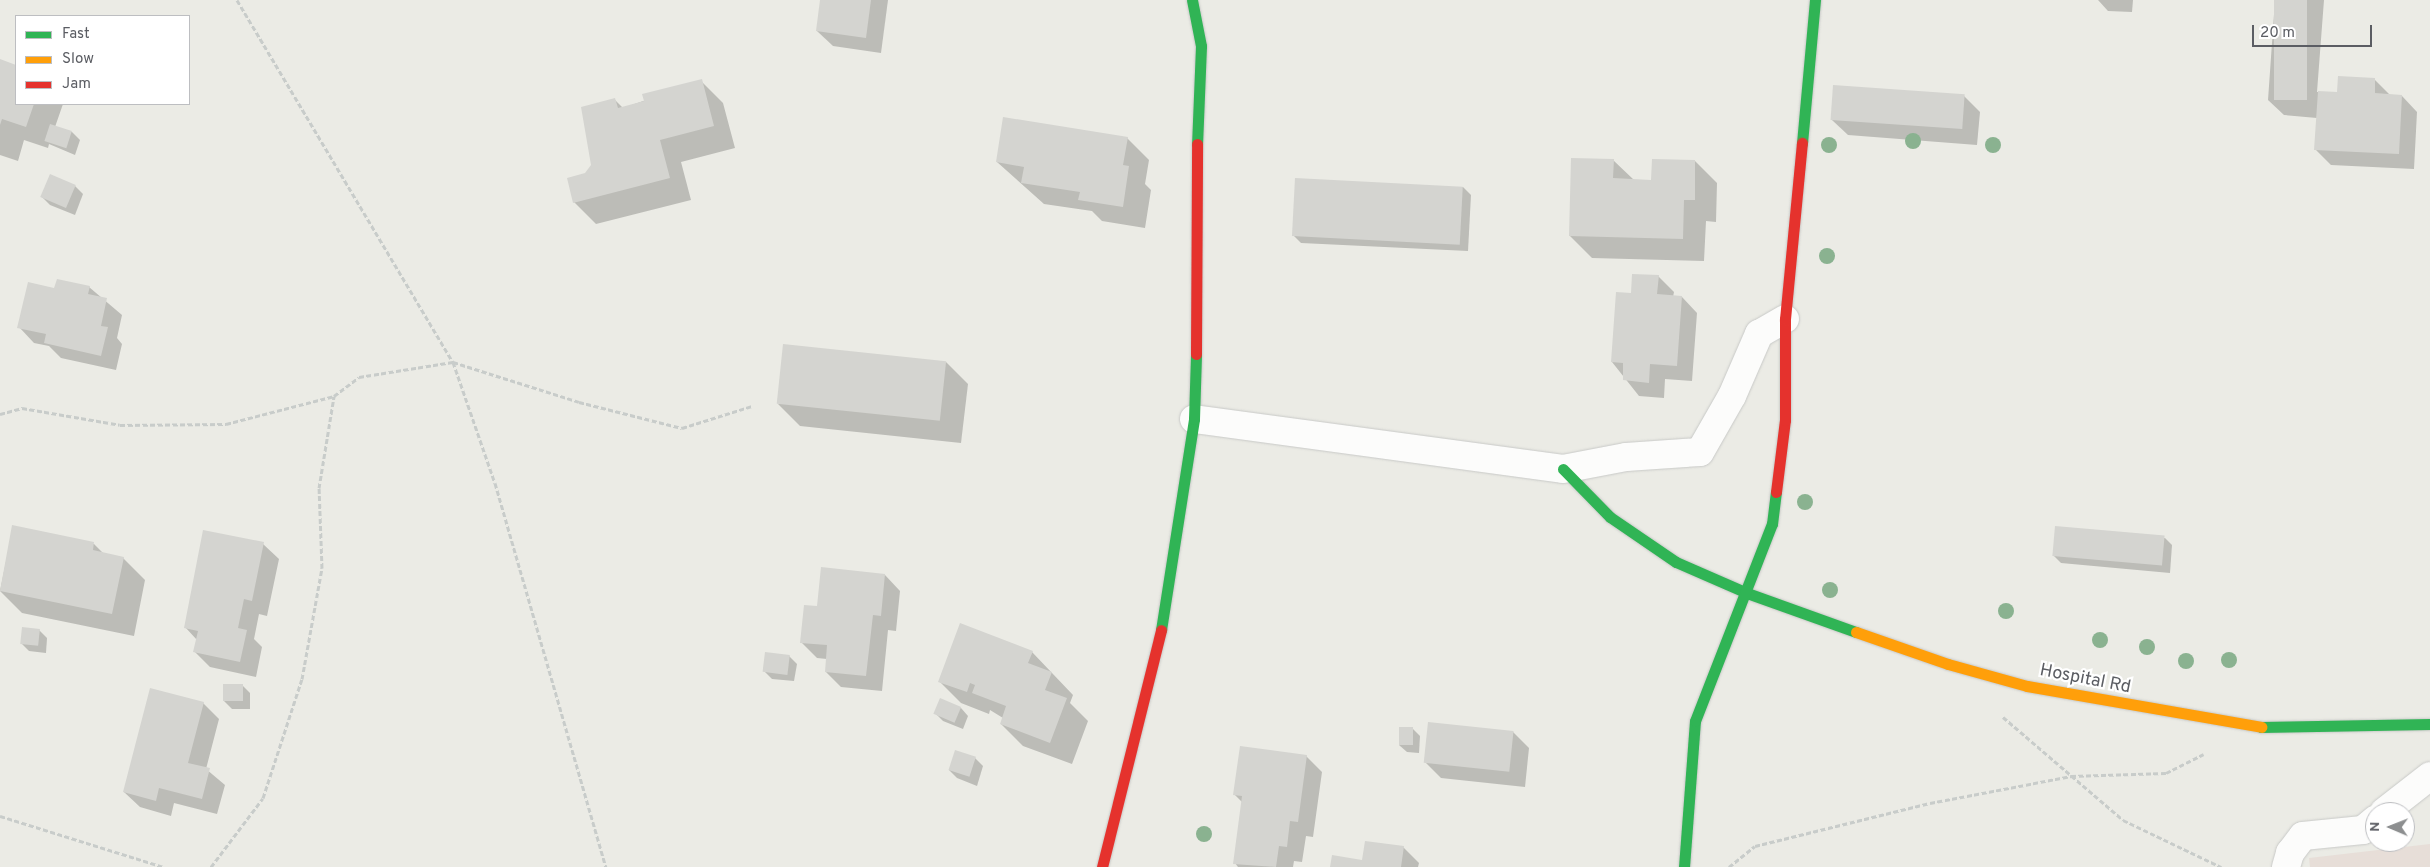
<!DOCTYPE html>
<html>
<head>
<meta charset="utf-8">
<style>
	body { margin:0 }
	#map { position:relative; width:2430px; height:867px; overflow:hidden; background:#ebebe5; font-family:Overpass,sans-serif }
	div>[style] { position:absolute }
	.medical>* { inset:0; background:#e7ded8 }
	.shadow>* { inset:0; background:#0003 }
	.building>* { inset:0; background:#d4d4d0; transform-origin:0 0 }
	.path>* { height:3px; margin-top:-1.5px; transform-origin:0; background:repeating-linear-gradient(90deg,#c8ccca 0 5px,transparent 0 7.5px) }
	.roads { filter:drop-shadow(0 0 1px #c8c9c7) drop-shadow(0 0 1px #c8c9c7) }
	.street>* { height:28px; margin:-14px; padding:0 14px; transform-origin:14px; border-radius:14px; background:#fcfcfb }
	.fast>* { height:11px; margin:-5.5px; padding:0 5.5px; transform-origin:5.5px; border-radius:5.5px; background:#30b455 }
	.slow>* { height:11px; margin:-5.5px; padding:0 5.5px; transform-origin:5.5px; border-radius:5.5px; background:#ff9f0a }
	.jam>* { height:11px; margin:-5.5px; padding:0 5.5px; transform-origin:5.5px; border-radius:5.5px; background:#e5322d }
	.trees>* { width:16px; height:16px; margin:-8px; border-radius:50%; background:#8ab290 }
	span { translate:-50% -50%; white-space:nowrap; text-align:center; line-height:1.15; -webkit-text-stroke:4.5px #fff; paint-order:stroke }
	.street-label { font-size:18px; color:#5b5d63 }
	.legend { position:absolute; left:15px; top:15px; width:175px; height:90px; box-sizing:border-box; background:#fff; border:1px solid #bdbec1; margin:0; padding:6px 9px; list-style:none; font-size:15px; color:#5b5d63 }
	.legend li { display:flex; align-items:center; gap:10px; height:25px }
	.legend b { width:25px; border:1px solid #bdbec1 }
	.north { position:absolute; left:2365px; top:802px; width:50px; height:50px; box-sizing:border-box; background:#fff; border:1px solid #bdbec1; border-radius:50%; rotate:271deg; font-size:14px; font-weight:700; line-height:20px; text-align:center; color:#5b5d63 }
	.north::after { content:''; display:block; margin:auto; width:18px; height:22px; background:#8d8f90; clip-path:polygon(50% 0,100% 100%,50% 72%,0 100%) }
	.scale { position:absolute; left:2252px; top:25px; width:120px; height:22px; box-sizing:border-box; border:2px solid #5b5d63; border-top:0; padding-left:6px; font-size:15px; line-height:18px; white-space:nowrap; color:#5b5d63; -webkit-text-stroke:4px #fff; paint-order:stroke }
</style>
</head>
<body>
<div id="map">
	<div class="medical">
		<i style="clip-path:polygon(2430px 844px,2430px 867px,2310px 867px,2309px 858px)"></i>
	</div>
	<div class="shadow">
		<i style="clip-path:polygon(821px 0,888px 0,881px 53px,833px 46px,817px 31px)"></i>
		<i style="clip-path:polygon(2098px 0,2133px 0,2132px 12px,2108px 11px)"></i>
		<i style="clip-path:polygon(2275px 0,2324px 0,2317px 92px,2339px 93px,2375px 80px,2391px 96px,2402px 96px,2417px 112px,2414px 169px,2331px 165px,2316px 150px,2317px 118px,2284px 115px,2268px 100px)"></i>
		<i style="clip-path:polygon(0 61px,16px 66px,16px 104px,63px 104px,55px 127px,72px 132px,80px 140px,75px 155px,49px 144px,48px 148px,24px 140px,18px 161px,0 155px)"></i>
		<i style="clip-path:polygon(701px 81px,723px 103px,735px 148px,681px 162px,691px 200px,596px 224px,574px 202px,593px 166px,615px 100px,623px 108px)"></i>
		<i style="clip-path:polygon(1964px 96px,1980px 112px,1977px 145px,1848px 135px,1832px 120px)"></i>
		<i style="clip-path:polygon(1127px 138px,1149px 160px,1145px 184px,1151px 190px,1145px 228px,1102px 221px,1092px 211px,1044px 204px,997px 162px)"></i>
		<i style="clip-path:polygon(1613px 160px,1634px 180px,1652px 181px,1695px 161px,1717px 183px,1716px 222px,1706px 221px,1704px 261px,1592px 258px,1570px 236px)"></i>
		<i style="clip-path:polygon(75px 186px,83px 194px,75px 215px,50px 205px,42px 197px)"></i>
		<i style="clip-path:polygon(1463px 187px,1471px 195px,1468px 251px,1301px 243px,1293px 235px)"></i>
		<i style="clip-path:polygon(1658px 276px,1674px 292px,1673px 297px,1682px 297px,1697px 313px,1692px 381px,1665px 379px,1664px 398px,1639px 396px,1612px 362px,1633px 295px)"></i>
		<i style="clip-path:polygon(89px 287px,122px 315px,117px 338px,122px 344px,116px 370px,61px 358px,49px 346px,34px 343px,19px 327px)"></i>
		<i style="clip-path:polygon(946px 362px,968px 384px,961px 443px,800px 426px,778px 404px)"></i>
		<i style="clip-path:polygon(13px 527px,94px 544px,104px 554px,123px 558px,145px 580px,134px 636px,22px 613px,0 591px)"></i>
		<i style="clip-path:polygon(2165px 538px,2172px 545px,2170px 573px,2061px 563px,2053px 555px)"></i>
		<i style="clip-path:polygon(263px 544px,279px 559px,267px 616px,259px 614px,254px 639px,262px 647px,256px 677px,210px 667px,195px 652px,197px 640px,185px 627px)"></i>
		<i style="clip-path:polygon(885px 575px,900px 591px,896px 631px,888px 630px,882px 691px,841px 687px,826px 672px,827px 659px,817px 658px,801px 642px,818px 607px)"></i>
		<i style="clip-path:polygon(39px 630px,47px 638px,46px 653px,29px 651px,22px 644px)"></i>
		<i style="clip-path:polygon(1032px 652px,1073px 695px,1070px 703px,1088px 721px,1072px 764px,1023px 746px,1001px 724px,1003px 718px,990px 710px,989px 714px,961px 703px,939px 681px)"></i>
		<i style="clip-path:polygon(789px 656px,797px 664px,794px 681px,772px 679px,764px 671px)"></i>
		<i style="clip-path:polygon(242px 685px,250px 693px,250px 709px,232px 709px,224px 701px)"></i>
		<i style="clip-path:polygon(203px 703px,219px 719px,206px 769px,225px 785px,217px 814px,174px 803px,171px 816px,140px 807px,124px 792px)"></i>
		<i style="clip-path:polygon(961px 708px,968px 716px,963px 729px,943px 721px,935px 713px)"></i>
		<i style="clip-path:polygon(1412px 728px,1420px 736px,1419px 753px,1407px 752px,1399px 745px)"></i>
		<i style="clip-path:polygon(1513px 732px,1529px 748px,1525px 787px,1441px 778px,1425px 762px)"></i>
		<i style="clip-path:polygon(1306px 756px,1322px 772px,1313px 837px,1306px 836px,1302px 862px,1294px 861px,1293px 867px,1238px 867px,1235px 863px,1243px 803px,1234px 794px)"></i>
		<i style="clip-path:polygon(975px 758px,983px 766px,977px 786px,957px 778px,949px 770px)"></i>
		<i style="clip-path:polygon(1403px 847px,1419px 863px,1418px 867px,1331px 867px,1363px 861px)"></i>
	</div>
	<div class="building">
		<i style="clip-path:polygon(820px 0,871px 0,866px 38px,816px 31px)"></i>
		<i style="left:2274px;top:0;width:33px;height:100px"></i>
		<i style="clip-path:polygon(0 59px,16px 65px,16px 104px,34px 104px,26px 127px,2px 119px,0 125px)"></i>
		<i style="clip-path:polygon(2338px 76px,2375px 78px,2375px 93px,2402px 95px,2399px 154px,2314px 150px,2318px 91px,2337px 92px)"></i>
		<i style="clip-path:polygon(702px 79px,714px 126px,660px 140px,670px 178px,573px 203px,567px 178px,585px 173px,591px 165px,581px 107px,615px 98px,618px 108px,644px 101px,642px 94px)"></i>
		<i style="left:1833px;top:85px;width:132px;height:35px;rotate:4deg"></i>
		<i style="clip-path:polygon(1003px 117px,1128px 137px,1123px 165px,1129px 166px,1123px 207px,1078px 200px,1080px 192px,1021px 183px,1024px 167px,996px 162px)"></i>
		<i style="left:50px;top:124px;width:23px;height:18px;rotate:18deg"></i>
		<i style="clip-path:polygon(1571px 158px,1614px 159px,1613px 178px,1651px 180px,1652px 159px,1695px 160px,1695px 200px,1684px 200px,1683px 239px,1569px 236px)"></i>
		<i style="left:50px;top:174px;width:28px;height:25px;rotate:23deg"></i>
		<i style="left:1295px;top:178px;width:168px;height:58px;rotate:3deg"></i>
		<i style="clip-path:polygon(1632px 274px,1659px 275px,1657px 294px,1682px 296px,1677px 366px,1650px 364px,1649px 383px,1623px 380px,1623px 363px,1611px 362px,1616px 292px,1631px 293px)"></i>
		<i style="clip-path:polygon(57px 279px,90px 286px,88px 294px,107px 298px,101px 326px,108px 327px,101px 356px,44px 343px,46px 334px,17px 328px,28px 282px,54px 288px)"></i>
		<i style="left:783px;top:344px;width:164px;height:60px;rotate:6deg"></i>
		<i style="clip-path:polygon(12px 525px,94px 542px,93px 550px,124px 557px,112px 614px,0 591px)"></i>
		<i style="left:2055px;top:526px;width:110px;height:30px;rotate:5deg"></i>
		<i style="clip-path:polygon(203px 530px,264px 542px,252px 601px,244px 599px,238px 628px,247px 630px,240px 662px,193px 652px,198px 631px,184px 628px)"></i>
		<i style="clip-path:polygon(821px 567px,885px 574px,881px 616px,873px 615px,866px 676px,825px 672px,827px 645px,800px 643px,804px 605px,817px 606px)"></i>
		<i style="clip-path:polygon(960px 623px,1033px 651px,1028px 663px,1052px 672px,1045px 690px,1067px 698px,1050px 743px,1000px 724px,1006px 706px,972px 693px,975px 685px,970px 683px,967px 692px,938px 682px)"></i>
		<i style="left:22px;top:627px;width:18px;height:17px;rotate:6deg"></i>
		<i style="left:765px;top:652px;width:25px;height:20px;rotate:7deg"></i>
		<i style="left:223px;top:684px;width:20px;height:17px"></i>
		<i style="clip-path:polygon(150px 688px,204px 702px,188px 763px,210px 768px,202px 799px,159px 788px,156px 801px,123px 792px)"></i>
		<i style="left:940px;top:698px;width:23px;height:17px;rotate:23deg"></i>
		<i style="left:1428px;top:722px;width:86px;height:41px;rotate:6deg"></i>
		<i style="left:1399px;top:727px;width:14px;height:18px"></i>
		<i style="clip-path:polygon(1240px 746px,1307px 755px,1298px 822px,1290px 821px,1287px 847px,1279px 846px,1276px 867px,1233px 864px,1242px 796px,1233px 795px)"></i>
		<i style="left:955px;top:750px;width:22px;height:21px;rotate:18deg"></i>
		<i style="clip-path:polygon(1365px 841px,1404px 846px,1401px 867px,1330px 867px,1332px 855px,1362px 860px)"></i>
	</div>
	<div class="path">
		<i style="left:237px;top:0;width:422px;rotate:59.2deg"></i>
		<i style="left:453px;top:362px;width:128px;rotate:70.9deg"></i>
		<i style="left:495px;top:483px;width:400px;rotate:73.9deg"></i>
		<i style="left:0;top:414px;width:23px;rotate:-15deg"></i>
		<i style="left:22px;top:408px;width:99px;rotate:9.8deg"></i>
		<i style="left:120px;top:425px;width:106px;rotate:-0.5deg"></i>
		<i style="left:226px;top:424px;width:112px;rotate:-14.5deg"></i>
		<i style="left:334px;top:396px;width:31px;rotate:-37deg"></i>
		<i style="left:359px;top:377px;width:95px;rotate:-9.1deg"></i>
		<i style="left:453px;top:362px;width:132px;rotate:17.6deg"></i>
		<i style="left:579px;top:402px;width:106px;rotate:14.2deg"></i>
		<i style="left:682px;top:428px;width:73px;rotate:-17.4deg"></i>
		<i style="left:2003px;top:717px;width:158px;rotate:40.6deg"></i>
		<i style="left:2123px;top:820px;width:109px;rotate:25.6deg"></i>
		<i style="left:0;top:816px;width:172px;rotate:17.3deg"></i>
		<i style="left:211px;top:867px;width:86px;rotate:-53deg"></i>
		<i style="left:263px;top:798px;width:125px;rotate:-71.9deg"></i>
		<i style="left:302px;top:679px;width:113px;rotate:-79.8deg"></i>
		<i style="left:322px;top:568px;width:80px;rotate:-92.1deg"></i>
		<i style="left:319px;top:488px;width:93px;rotate:-80.7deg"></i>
		<i style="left:1729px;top:867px;width:33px;rotate:-39deg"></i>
		<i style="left:1755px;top:846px;width:180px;rotate:-13.8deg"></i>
		<i style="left:1930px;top:803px;width:144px;rotate:-10.8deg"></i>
		<i style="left:2071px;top:776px;width:95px;rotate:-1.8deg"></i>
		<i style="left:2166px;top:773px;width:42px;rotate:-26.6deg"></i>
	</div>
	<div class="roads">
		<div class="street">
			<i style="left:1194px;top:419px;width:372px;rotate:7.7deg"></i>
			<i style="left:1563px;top:469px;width:64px;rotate:-10.8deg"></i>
			<i style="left:1626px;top:457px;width:74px;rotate:-3.9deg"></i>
			<i style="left:1700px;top:452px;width:64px;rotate:-60.3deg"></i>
			<i style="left:1732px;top:396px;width:68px;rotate:-66.5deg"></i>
			<i style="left:1759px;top:334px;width:30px;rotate:-30deg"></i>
			<i style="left:2384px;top:812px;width:58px;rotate:-38deg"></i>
			<i style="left:2286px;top:867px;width:15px;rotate:-74deg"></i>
			<i style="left:2290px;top:853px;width:21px;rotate:-53deg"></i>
			<i style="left:2303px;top:836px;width:60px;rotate:-5.7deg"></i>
			<i style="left:2363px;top:830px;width:16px;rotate:-40deg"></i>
		</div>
		<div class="fast">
			<i style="left:1192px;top:0;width:47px;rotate:78.9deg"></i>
			<i style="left:1201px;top:46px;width:98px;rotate:92.3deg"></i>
			<i style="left:1802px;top:143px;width:144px;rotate:-84.8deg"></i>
			<i style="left:1563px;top:469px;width:67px;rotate:45.6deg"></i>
			<i style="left:1610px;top:517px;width:80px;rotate:34.3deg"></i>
			<i style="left:1676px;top:562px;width:77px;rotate:23.6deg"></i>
			<i style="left:1747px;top:593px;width:116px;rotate:19.7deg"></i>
			<i style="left:1161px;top:630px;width:214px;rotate:-81.1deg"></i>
			<i style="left:1194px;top:419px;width:65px;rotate:-88.2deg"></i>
			<i style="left:2261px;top:727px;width:169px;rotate:-1deg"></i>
			<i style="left:1684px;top:867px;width:146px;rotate:-85.7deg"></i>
			<i style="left:1695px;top:721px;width:212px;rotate:-68.7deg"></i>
			<i style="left:1772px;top:524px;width:32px;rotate:-83deg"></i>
		</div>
		<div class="slow">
			<i style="left:1856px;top:632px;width:97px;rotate:19.2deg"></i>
			<i style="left:1948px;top:664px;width:82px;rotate:15.6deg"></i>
			<i style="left:2027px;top:686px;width:238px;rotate:9.9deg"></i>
		</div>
		<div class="jam">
			<i style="left:1196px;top:354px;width:210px;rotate:-89.7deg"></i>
			<i style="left:1776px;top:492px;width:73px;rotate:-82.9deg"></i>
			<i style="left:1785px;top:420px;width:101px;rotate:-90deg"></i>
			<i style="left:1785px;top:319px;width:177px;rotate:-84.5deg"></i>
			<i style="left:1102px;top:867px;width:244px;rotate:-76deg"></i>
		</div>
	</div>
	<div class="trees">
		<i style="left:1913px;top:141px"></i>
		<i style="left:1829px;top:145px"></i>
		<i style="left:1993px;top:145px"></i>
		<i style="left:1827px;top:256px"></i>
		<i style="left:1805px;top:502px"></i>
		<i style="left:1830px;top:590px"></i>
		<i style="left:2006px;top:611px"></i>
		<i style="left:2100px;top:640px"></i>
		<i style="left:2147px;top:647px"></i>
		<i style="left:2229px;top:660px"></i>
		<i style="left:2186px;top:661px"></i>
		<i style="left:1204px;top:834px"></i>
	</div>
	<div class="street-label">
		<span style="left:2085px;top:680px;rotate:11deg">Hospital Rd</span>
	</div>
	<ul class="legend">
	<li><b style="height:6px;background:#30b455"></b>Fast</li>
	<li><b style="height:6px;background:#ff9f0a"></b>Slow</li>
	<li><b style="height:6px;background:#e5322d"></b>Jam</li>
	</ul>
	<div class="north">N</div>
	<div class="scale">20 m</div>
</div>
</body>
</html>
